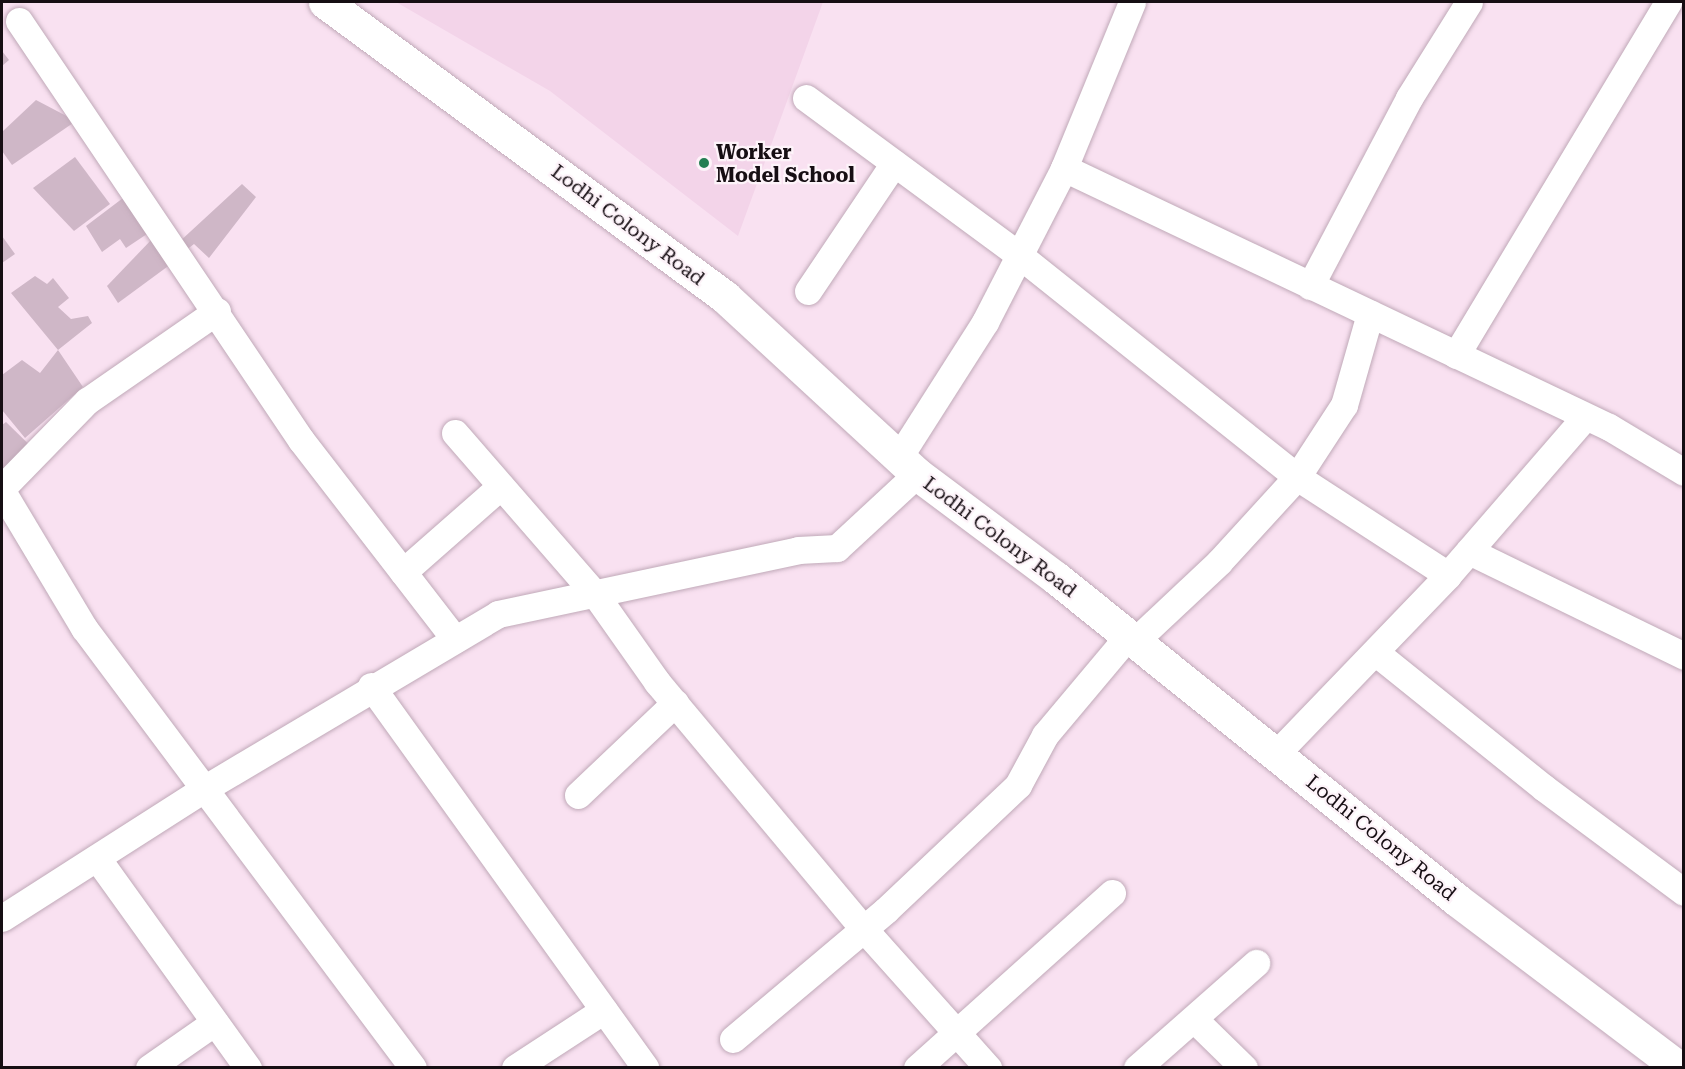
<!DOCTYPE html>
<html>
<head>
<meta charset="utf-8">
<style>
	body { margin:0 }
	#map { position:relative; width:1685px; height:1069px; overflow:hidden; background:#f9e1f1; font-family:"Roboto Serif",serif }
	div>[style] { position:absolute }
	.built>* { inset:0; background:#f3d4e9 }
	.building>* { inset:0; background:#cfb7c7 }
	.roads { filter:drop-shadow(0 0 2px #c0a9b8) drop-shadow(0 0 2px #c0a9b8) }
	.street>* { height:27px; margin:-13.5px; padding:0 13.5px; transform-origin:13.5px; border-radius:13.5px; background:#fff }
	.secondary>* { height:33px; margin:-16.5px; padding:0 16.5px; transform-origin:16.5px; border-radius:16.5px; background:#fff }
	.dots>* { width:16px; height:16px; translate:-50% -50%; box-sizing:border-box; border:3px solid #fdf3f9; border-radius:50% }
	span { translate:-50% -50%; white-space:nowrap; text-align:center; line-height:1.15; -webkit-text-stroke:4.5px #fdf3f9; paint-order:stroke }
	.poi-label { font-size:20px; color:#160e13; font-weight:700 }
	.left { translate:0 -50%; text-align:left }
	.street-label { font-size:20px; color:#160e13 }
	.frame { position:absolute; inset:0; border:3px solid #160e13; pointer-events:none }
</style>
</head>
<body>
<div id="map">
	<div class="built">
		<i style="clip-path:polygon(396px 2px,823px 2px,738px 236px,550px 91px)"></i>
	</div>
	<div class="building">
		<i style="clip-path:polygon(2px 51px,9px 60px,2px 66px)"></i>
		<i style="clip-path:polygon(36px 100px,76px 121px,12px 165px,2px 151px,2px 132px)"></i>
		<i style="clip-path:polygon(75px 157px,110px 204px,74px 231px,33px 188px)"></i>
		<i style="clip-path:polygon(242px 184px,256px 197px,209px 258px,194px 244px,185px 251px,178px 243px)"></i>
		<i style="clip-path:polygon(127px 195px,150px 232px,126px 248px,120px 239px,102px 252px,86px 226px)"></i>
		<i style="clip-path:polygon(2px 236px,15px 254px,2px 263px)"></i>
		<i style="clip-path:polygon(154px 237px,171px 264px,118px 303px,107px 286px)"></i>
		<i style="clip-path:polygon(35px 276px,47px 284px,53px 278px,69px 298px,58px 307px,71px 319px,88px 316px,92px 323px,58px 350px,83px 387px,25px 438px,2px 410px,2px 375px,22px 360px,40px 373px,58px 350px,11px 293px)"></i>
		<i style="clip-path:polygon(6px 422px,47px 462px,2px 504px,2px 425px)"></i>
	</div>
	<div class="roads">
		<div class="street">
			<i style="left:19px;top:21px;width:505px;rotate:56.06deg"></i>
			<i style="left:301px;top:440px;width:252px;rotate:52.3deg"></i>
			<i style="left:806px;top:98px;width:265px;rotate:36.4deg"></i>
			<i style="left:1019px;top:255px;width:356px;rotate:38.6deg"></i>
			<i style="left:1297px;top:477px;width:180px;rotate:33deg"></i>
			<i style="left:1064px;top:168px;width:603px;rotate:25.42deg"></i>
			<i style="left:1609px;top:427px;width:87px;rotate:31deg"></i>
			<i style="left:1310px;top:286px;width:212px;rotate:-62.2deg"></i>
			<i style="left:1409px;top:98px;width:113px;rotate:-58deg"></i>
			<i style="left:808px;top:291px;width:154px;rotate:-56.1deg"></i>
			<i style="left:1456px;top:355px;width:412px;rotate:-59deg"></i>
			<i style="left:455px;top:433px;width:213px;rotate:49deg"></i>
			<i style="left:595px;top:594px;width:108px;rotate:54.8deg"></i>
			<i style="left:657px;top:682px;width:321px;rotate:50.1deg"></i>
			<i style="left:863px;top:928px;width:188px;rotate:48.2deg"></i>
			<i style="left:899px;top:457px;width:160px;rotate:-57.5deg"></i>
			<i style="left:985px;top:322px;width:173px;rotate:-62.8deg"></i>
			<i style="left:1064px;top:168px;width:179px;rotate:-67.7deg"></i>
			<i style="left:2px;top:488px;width:122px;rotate:-45.7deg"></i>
			<i style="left:87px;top:401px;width:158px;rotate:-34.7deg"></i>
			<i style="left:2px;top:491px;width:160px;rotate:59.1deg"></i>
			<i style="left:84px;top:628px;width:549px;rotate:53.21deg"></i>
			<i style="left:1469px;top:551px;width:239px;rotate:26deg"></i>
			<i style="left:403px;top:572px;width:130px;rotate:-41.3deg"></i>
			<i style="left:1135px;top:641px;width:115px;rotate:-43.2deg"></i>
			<i style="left:1219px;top:562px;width:115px;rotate:-47.5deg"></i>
			<i style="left:1297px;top:477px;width:86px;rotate:-56.9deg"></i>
			<i style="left:1344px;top:405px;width:95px;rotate:-74.1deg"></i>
			<i style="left:1375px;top:652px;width:217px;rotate:38.8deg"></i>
			<i style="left:1544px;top:788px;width:174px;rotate:36.6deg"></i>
			<i style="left:371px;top:686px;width:470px;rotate:54.3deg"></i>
			<i style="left:1276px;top:754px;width:248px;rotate:-46.1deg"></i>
			<i style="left:1448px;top:575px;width:209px;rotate:-49.1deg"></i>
			<i style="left:578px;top:795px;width:134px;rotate:-43.5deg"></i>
			<i style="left:97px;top:858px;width:259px;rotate:54.3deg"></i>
			<i style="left:2px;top:918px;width:243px;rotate:-32.6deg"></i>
			<i style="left:207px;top:787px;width:339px;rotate:-30.7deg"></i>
			<i style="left:498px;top:614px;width:307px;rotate:-12deg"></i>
			<i style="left:798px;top:550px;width:39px;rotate:-3deg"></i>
			<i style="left:837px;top:548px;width:109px;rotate:-42.8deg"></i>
			<i style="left:1194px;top:1019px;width:70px;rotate:44.4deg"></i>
			<i style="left:733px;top:1039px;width:200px;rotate:-40.1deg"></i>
			<i style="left:886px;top:910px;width:182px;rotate:-43.4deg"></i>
			<i style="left:1018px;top:785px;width:57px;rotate:-61.6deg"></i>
			<i style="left:1045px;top:735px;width:129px;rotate:-50deg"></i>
			<i style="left:149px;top:1068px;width:80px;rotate:-34.9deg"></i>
			<i style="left:515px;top:1068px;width:106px;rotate:-33.1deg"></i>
			<i style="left:917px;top:1068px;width:262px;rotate:-41.9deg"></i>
			<i style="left:1137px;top:1068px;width:159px;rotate:-41.4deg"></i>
		</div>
		<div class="secondary">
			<i style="left:325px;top:2px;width:497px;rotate:36.4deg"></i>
			<i style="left:725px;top:297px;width:261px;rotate:42.7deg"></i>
			<i style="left:917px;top:474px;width:174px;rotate:36.8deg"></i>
			<i style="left:1056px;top:578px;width:514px;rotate:38.76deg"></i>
			<i style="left:1457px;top:900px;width:278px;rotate:37.1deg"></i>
		</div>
	</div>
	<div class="dots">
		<i style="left:704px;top:163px;background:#247d52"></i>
	</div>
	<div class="poi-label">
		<span class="left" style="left:716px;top:164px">Worker<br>Model School</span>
	</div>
	<div class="street-label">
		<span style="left:628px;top:225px;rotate:37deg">Lodhi Colony Road</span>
		<span style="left:1000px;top:537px;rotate:37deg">Lodhi Colony Road</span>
		<span style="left:1381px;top:838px;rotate:39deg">Lodhi Colony Road</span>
	</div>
	<div class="frame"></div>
</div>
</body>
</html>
